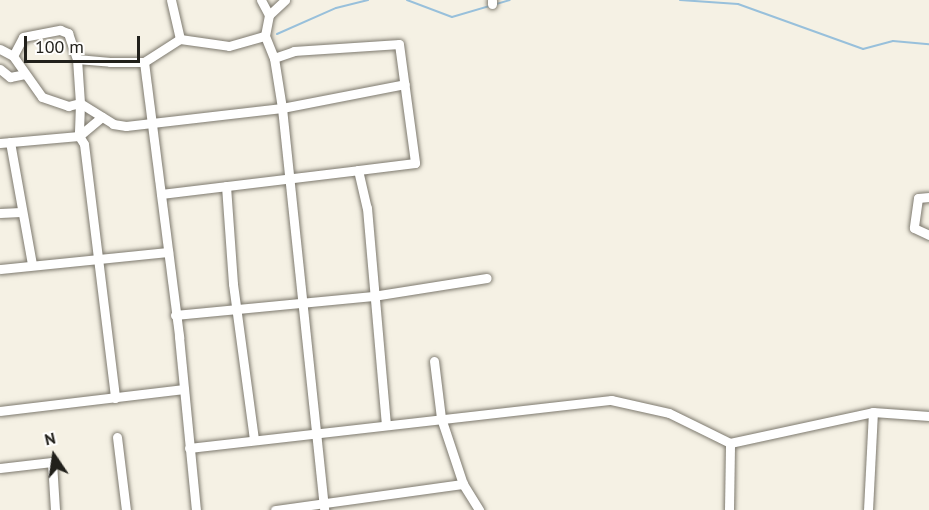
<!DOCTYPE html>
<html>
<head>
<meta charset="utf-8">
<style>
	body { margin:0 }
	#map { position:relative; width:929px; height:510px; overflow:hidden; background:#f5f1e4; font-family:"PT Sans",sans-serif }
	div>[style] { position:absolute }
	.stream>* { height:2px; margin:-1px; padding:0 1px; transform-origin:1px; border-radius:1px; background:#98c0db }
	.roads { filter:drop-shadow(0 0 2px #7d796e) drop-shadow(0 0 2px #7d796e) }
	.minor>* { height:9px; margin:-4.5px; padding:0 4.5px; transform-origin:4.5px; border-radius:4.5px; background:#fff }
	span { translate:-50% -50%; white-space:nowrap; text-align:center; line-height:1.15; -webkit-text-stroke:4.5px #fffefc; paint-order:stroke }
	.north { position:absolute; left:24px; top:426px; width:60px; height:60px; -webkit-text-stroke:4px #fffefc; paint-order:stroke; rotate:347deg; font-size:16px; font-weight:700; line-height:24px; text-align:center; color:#21201b }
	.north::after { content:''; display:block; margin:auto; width:21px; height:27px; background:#21201b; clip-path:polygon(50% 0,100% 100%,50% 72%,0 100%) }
	.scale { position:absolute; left:24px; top:36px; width:116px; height:27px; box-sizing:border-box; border:3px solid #21201b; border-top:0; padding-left:8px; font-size:18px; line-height:21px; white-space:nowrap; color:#21201b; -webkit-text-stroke:4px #fffefc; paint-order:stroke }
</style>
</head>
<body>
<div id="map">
	<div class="stream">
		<i style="left:407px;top:0;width:48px;rotate:20.7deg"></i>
		<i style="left:452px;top:17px;width:60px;rotate:-16.3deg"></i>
		<i style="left:680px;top:0;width:58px;rotate:3.9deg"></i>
		<i style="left:738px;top:4px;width:133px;rotate:19.8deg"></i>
		<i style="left:863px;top:49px;width:31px;rotate:-15deg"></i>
		<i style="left:893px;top:41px;width:36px;rotate:5deg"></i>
		<i style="left:277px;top:34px;width:64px;rotate:-23.8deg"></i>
		<i style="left:336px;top:8px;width:33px;rotate:-14deg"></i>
	</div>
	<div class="roads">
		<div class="minor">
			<i style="left:171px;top:0;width:40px;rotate:77deg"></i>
			<i style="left:261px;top:0;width:17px;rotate:62deg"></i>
			<i style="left:269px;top:15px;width:21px;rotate:101deg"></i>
			<i style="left:265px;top:36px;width:24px;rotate:68deg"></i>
			<i style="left:274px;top:58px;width:51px;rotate:80.9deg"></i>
			<i style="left:282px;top:108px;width:404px;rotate:84deg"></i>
			<i style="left:492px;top:0;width:4px;rotate:90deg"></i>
			<i style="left:269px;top:15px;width:22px;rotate:-43deg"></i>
			<i style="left:0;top:49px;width:15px;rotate:28deg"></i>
			<i style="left:13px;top:56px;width:50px;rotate:54.7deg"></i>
			<i style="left:42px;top:97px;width:28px;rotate:19deg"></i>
			<i style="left:68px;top:106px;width:12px;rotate:-14deg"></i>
			<i style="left:80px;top:103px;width:33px;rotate:92deg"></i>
			<i style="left:79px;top:136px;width:30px;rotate:-40deg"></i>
			<i style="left:13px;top:56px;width:21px;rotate:-62deg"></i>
			<i style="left:23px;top:37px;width:38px;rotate:-11deg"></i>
			<i style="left:60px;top:30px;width:9px;rotate:21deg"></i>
			<i style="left:68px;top:33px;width:28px;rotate:71deg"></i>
			<i style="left:77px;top:59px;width:33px;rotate:5deg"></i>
			<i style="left:110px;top:62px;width:34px"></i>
			<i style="left:144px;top:62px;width:43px;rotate:-32.6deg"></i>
			<i style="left:180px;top:39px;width:49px;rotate:8.1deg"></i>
			<i style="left:229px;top:46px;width:37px;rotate:-16deg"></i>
			<i style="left:274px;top:58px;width:21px;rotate:-19deg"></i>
			<i style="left:294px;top:51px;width:105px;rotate:-3.8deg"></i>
			<i style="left:399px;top:44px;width:120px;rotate:82.3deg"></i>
			<i style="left:415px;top:163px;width:57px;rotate:173deg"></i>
			<i style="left:77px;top:59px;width:44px;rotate:86.1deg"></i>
			<i style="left:80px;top:103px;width:39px;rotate:32deg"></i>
			<i style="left:113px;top:124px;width:13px;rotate:9deg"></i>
			<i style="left:126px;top:126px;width:157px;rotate:-6.6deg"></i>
			<i style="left:282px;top:108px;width:125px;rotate:-11deg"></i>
			<i style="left:144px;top:62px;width:277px;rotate:82.7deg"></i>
			<i style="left:179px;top:337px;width:174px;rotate:84.4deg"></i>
			<i style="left:0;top:69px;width:13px;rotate:39deg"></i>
			<i style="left:10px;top:77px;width:15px;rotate:-11deg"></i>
			<i style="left:10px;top:142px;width:124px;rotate:79.8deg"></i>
			<i style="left:0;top:143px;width:79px;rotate:-5.1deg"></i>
			<i style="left:79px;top:136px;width:9px;rotate:58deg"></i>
			<i style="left:84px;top:144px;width:256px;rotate:83deg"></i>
			<i style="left:226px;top:186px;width:98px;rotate:85.9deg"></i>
			<i style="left:233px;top:284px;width:156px;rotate:82.3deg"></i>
			<i style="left:161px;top:194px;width:198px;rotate:-6.9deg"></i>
			<i style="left:358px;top:170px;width:39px;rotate:77deg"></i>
			<i style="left:367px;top:208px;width:217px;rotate:85deg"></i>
			<i style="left:929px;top:197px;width:11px;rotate:175deg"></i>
			<i style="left:918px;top:198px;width:30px;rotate:98deg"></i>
			<i style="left:914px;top:228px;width:17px;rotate:25deg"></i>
			<i style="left:0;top:213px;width:21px;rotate:-3deg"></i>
			<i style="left:0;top:269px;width:169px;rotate:-5.8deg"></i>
			<i style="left:175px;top:315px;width:199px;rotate:-5.5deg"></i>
			<i style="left:373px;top:296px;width:115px;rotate:-9deg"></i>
			<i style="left:434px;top:361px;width:57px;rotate:83deg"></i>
			<i style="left:441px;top:418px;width:70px;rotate:71.6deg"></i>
			<i style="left:463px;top:484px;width:31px;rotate:58deg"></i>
			<i style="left:0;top:411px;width:185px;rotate:-6.8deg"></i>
			<i style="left:117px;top:437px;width:74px;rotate:83deg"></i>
			<i style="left:189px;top:448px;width:425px;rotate:-6.5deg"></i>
			<i style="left:611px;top:400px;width:59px;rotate:12.6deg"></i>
			<i style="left:669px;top:413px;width:68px;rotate:26.2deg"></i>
			<i style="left:730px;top:443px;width:146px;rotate:-12.2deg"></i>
			<i style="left:873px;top:412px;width:56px;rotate:4.1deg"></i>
			<i style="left:0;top:468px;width:52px;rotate:-6.6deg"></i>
			<i style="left:52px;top:462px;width:48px;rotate:86.4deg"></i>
			<i style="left:275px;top:510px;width:190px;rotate:-7.9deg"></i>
			<i style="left:729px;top:510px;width:67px;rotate:-89.1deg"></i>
			<i style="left:868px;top:510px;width:98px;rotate:-87.1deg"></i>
		</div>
	</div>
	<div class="north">N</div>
	<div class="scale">100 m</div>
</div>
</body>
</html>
